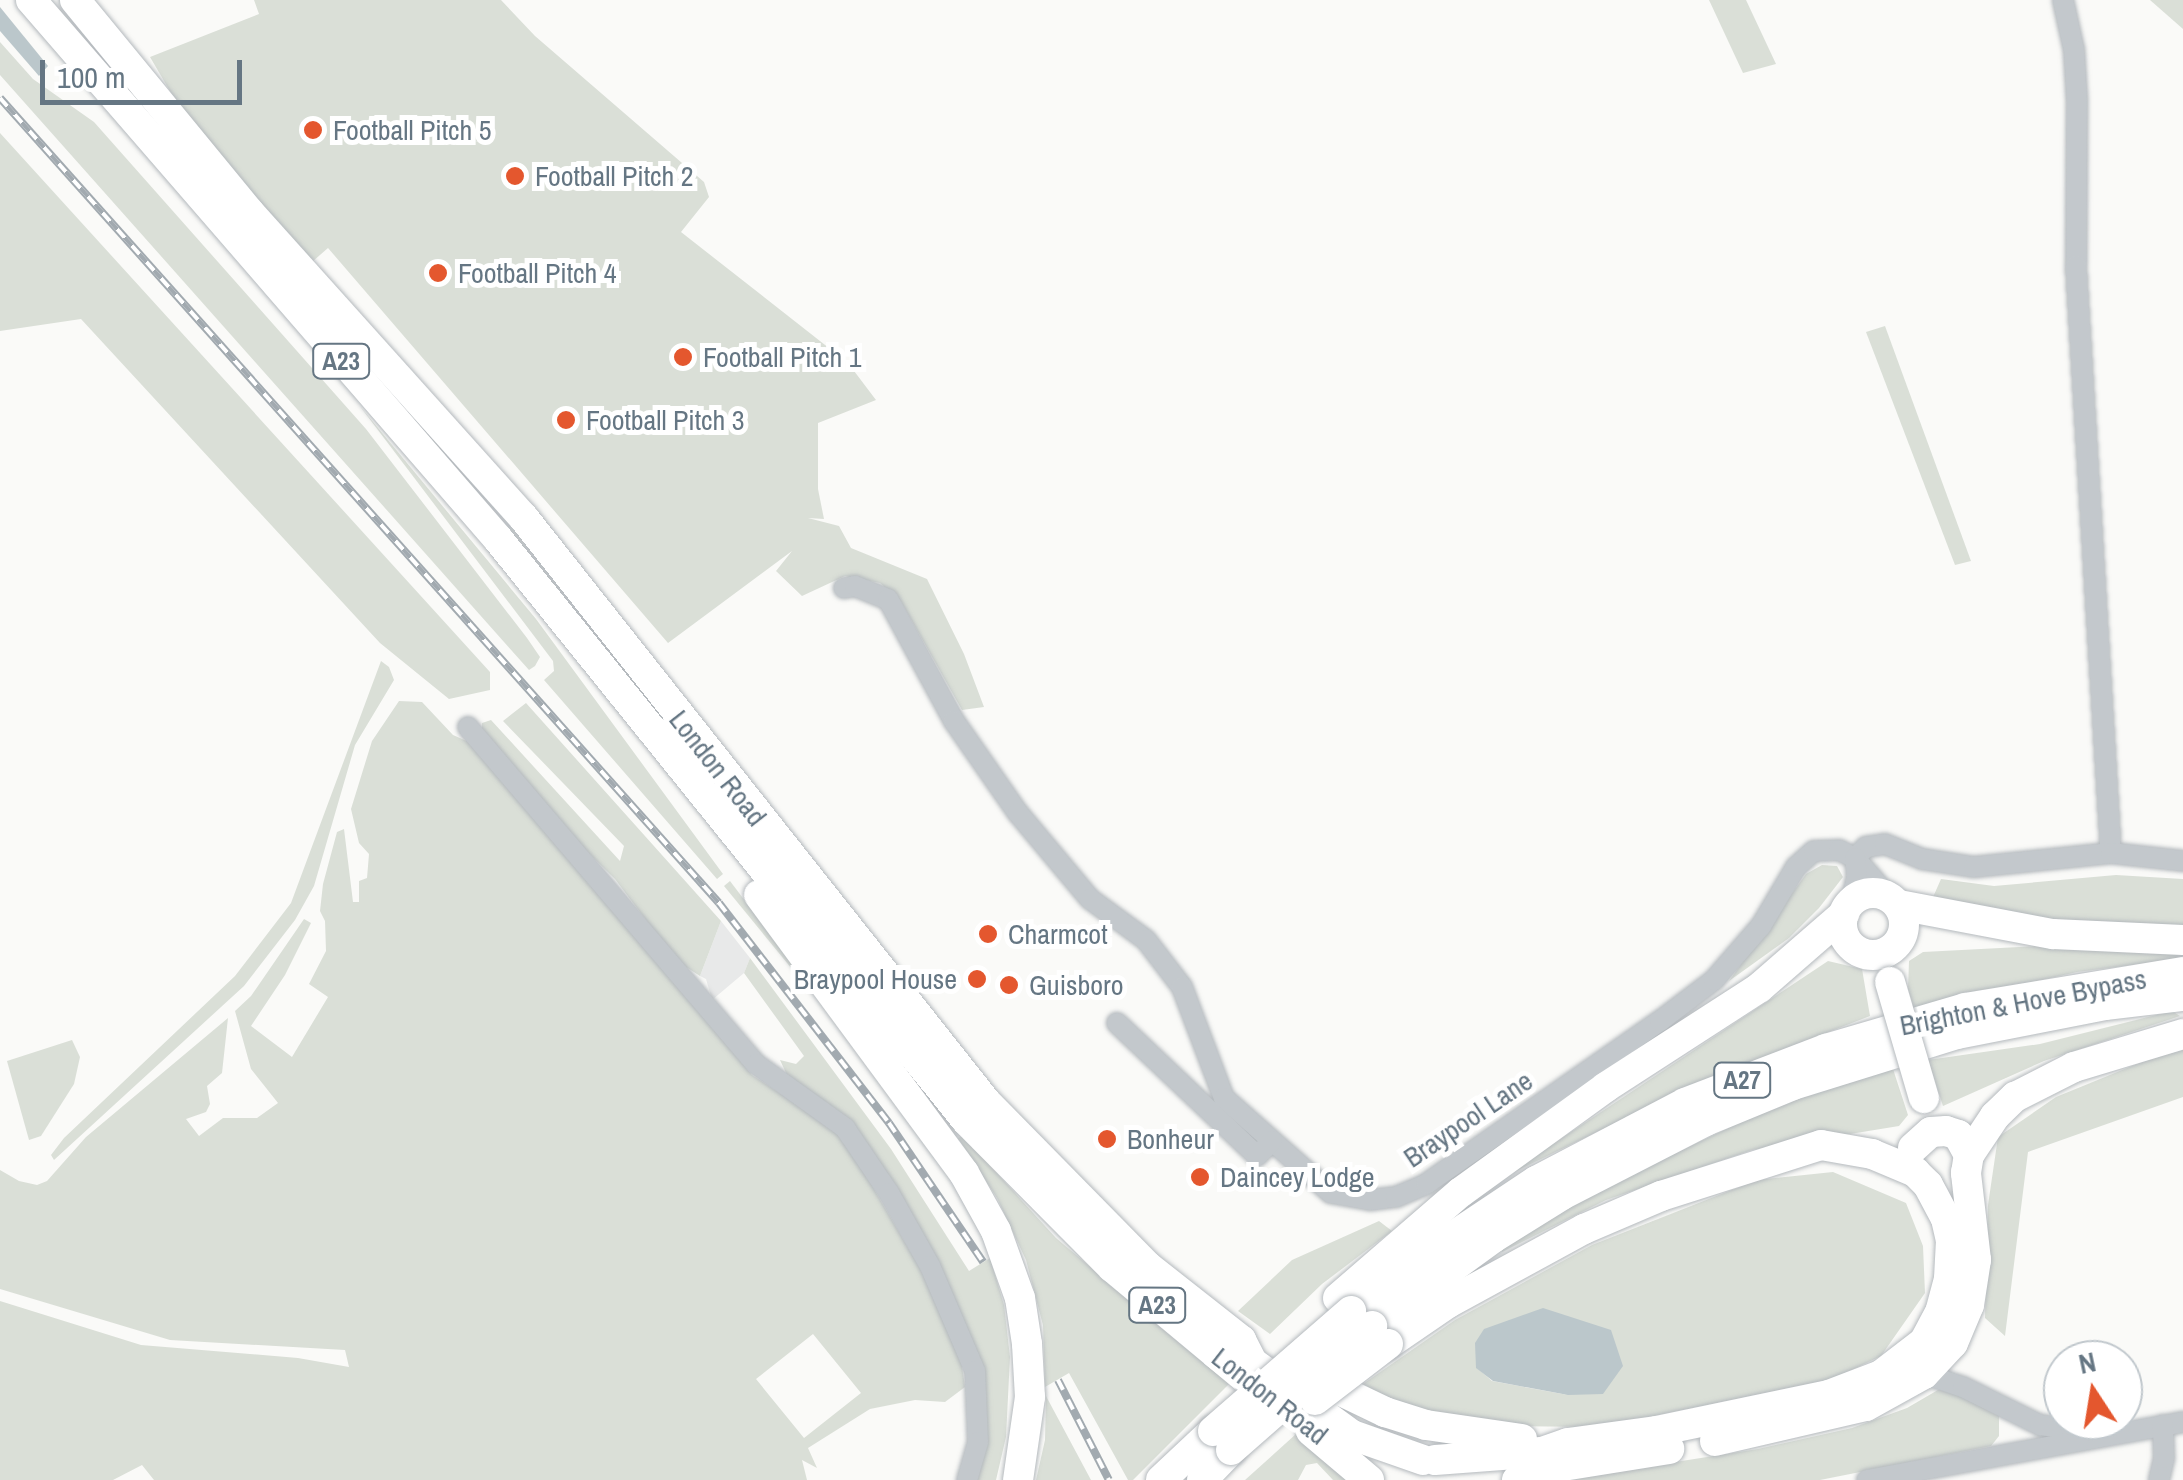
<!DOCTYPE html>
<html>
<head>
<meta charset="utf-8">
<style>
	body { margin:0 }
	#map { position:relative; width:2183px; height:1480px; overflow:hidden; background:#fafaf8; font-family:"Archivo Narrow",sans-serif }
	div>[style] { position:absolute }
	.built>* { inset:0; background:#e8e9e9 }
	.green>* { inset:0; background:#dadfd7 }
	.water>* { inset:0; background:#bbc7cb }
	.roads { filter:drop-shadow(0 0 2px #b4b9bd) drop-shadow(0 0 2px #b4b9bd) }
	.minor>* { height:20px; margin:-10px; padding:0 10px; transform-origin:10px; border-radius:10px; background:#c3c8cc }
	.highway>* { height:30px; margin:-15px; padding:0 15px; transform-origin:15px; border-radius:15px; background:#fff }
	.highway>.ring { margin:-15px; padding:0; box-sizing:content-box; background:none; border:30px solid #fff; border-radius:50% }
	.rail>* { height:8px; margin-top:-4px; transform-origin:0; background:repeating-linear-gradient(90deg,#fff 0 11px,#a2aab0 0 22px); box-sizing:border-box; border-block:2px solid #a2aab0 }
	.bridges { filter:drop-shadow(0 0 2px #b4b9bd) drop-shadow(0 0 2px #b4b9bd) }
	.highway-bridge>* { height:30px; margin:-15px; padding:0 15px; transform-origin:15px; border-radius:15px; background:#fff }
	.dots>* { width:28px; height:28px; translate:-50% -50%; box-sizing:border-box; border:5px solid #fff; border-radius:50% }
	span { translate:-50% -50%; white-space:nowrap; text-align:center; line-height:1.15; -webkit-text-stroke:10px #fff; paint-order:stroke }
	.shield-label span { padding:2px 8px; background:#fff; border:2px solid; border-radius:8px; -webkit-text-stroke-width:0 }
	.shield-label { font-size:25px; color:#657683; font-weight:700 }
	.poi-label { font-size:28px; color:#657683 }
	.left { translate:0 -50%; text-align:left }
	.right { translate:-100% -50%; text-align:right }
	.street-label { font-size:28px; color:#657683 }
	.north { position:absolute; left:2043px; top:1340px; width:100px; height:100px; box-sizing:border-box; background:#fff; border:2px solid #c1c8cd; border-radius:50%; rotate:348deg; font-size:28px; font-weight:700; line-height:40px; text-align:center; color:#657683 }
	.north::after { content:''; display:block; margin:auto; width:35px; height:45px; background:#e4572e; clip-path:polygon(50% 0,100% 100%,50% 72%,0 100%) }
	.scale { position:absolute; left:40px; top:60px; width:202px; height:45px; box-sizing:border-box; border:5px solid #657683; border-top:0; padding-left:12px; font-size:30px; line-height:35px; white-space:nowrap; color:#657683; -webkit-text-stroke:8px #fff; paint-order:stroke }
</style>
</head>
<body>
<div id="map">
	<div class="built">
		<i style="clip-path:polygon(721px 921px,750px 958px,744px 973px,712px 1000px,706px 979px,700px 976px)"></i>
	</div>
	<div class="green">
		<i style="clip-path:polygon(254px 0,501px 0,535px 36px,704px 182px,709px 197px,681px 232px,848px 363px,876px 400px,818px 423px,818px 489px,824px 519px,808px 518px,839px 526px,851px 548px,927px 579px,964px 654px,984px 707px,962px 710px,900px 600px,880px 583px,845px 576px,802px 596px,776px 571px,792px 551px,668px 643px,328px 248px,312px 262px,184px 115px,150px 57px,259px 14px)"></i>
		<i style="clip-path:polygon(1709px 0,1746px 0,1776px 64px,1743px 73px)"></i>
		<i style="clip-path:polygon(2150px 0,2183px 0,2183px 29px)"></i>
		<i style="clip-path:polygon(0 42px,33px 79px,94px 122px,366px 429px,527px 638px,540px 657px,535px 666px,529px 670px,0 75px)"></i>
		<i style="clip-path:polygon(0 133px,490px 672px,490px 690px,449px 699px,380px 643px,81px 319px,0 331px)"></i>
		<i style="clip-path:polygon(1885px 326px,1971px 561px,1955px 565px,1866px 332px)"></i>
		<i style="clip-path:polygon(359px 405px,536px 619px,723px 874px,717px 879px,544px 680px,554px 671px,553px 661px)"></i>
		<i style="clip-path:polygon(381px 661px,389px 667px,394px 680px,355px 745px,314px 886px,295px 920px,244px 986px,54px 1160px,51px 1155px,64px 1138px,235px 976px,291px 903px)"></i>
		<i style="clip-path:polygon(evenodd,399px 701px,422px 702px,453px 735px,480px 747px,752px 1075px,842px 1134px,925px 1277px,961px 1359px,965px 1387px,945px 1402px,915px 1400px,870px 1409px,808px 1448px,817px 1468px,802px 1460px,807px 1480px,154px 1480px,142px 1465px,113px 1480px,0 1480px,0 1301px,141px 1345px,298px 1358px,349px 1367px,345px 1350px,170px 1340px,0 1289px,0 1170px,19px 1181px,37px 1185px,47px 1181px,86px 1137px,228px 1018px,222px 1073px,207px 1086px,210px 1104px,206px 1112px,186px 1119px,199px 1136px,223px 1118px,257px 1118px,278px 1103px,251px 1069px,235px 1011px,251px 996px,304px 919px,311px 923px,285px 975px,251px 1026px,292px 1057px,328px 997px,309px 984px,326px 951px,325px 921px,320px 911px,323px 884px,337px 832px,344px 829px,353px 902px,359px 902px,359px 881px,367px 878px,369px 854px,359px 843px,351px 809px,372px 741px,399px 701px,813px 1334px,861px 1393px,804px 1438px,756px 1379px,813px 1334px)"></i>
		<i style="clip-path:polygon(526px 703px,721px 921px,700px 976px,677px 961px,615px 879px,560px 825px,482px 735px,482px 723px,491px 720px,620px 861px,624px 846px,503px 721px)"></i>
		<i style="clip-path:polygon(1822px 865px,1837px 866px,1843px 877px,1819px 908px,1789px 938px,1729px 981px,1806px 874px)"></i>
		<i style="clip-path:polygon(2116px 875px,2183px 879px,2183px 929px,2023px 919px,1930px 904px,1941px 879px,1994px 886px)"></i>
		<i style="clip-path:polygon(730px 881px,795px 967px,792px 969px,724px 886px)"></i>
		<i style="clip-path:polygon(2039px 946px,2174px 950px,2180px 959px,2077px 972px,1914px 1009px,1908px 989px,1909px 961px,1923px 952px)"></i>
		<i style="clip-path:polygon(750px 958px,891px 1149px,969px 1271px,990px 1258px,1004px 1305px,1010px 1357px,1006px 1437px,996px 1480px,974px 1480px,979px 1369px,907px 1209px,787px 1075px,780px 1060px,796px 1064px,804px 1056px,744px 973px)"></i>
		<i style="clip-path:polygon(1828px 961px,1862px 969px,1870px 1016px,1702px 1081px,1502px 1178px)"></i>
		<i style="clip-path:polygon(2172px 1011px,2180px 1016px,2044px 1061px,1943px 1106px,1928px 1060px,2040px 1044px)"></i>
		<i style="clip-path:polygon(72px 1040px,80px 1057px,74px 1084px,41px 1136px,29px 1140px,7px 1061px)"></i>
		<i style="clip-path:polygon(2183px 1050px,2183px 1097px,2028px 1152px,2005px 1336px,1985px 1318px,1988px 1205px,1998px 1137px,2056px 1097px,2154px 1057px)"></i>
		<i style="clip-path:polygon(1893px 1069px,1908px 1115px,1899px 1126px,1752px 1150px,1606px 1200px,1502px 1252px,1498px 1245px,1577px 1200px,1783px 1102px)"></i>
		<i style="clip-path:polygon(963px 1136px,1056px 1238px,1229px 1384px,1133px 1480px,1128px 1480px,1069px 1373px,1045px 1387px,1043px 1325px,1026px 1260px,997px 1198px,958px 1138px)"></i>
		<i style="clip-path:polygon(evenodd,1833px 1172px,1906px 1203px,1923px 1246px,1925px 1293px,1881px 1356px,1833px 1379px,1600px 1427px,1484px 1426px,1391px 1400px,1363px 1384px,1455px 1320px,1592px 1245px,1757px 1180px,1833px 1172px,1476px 1367px,1568px 1395px,1492px 1381px,1476px 1367px)"></i>
		<i style="clip-path:polygon(1379px 1221px,1392px 1231px,1322px 1284px,1270px 1334px,1238px 1311px,1292px 1260px)"></i>
		<i style="clip-path:polygon(1943px 1387px,1999px 1416px,1999px 1436px,1991px 1446px,1820px 1480px,1561px 1480px,1758px 1449px,1852px 1428px,1907px 1408px)"></i>
		<i style="clip-path:polygon(1046px 1396px,1091px 1480px,1036px 1480px,1045px 1440px)"></i>
		<i style="clip-path:polygon(1296px 1434px,1322px 1454px,1359px 1480px,1333px 1480px,1317px 1463px,1306px 1465px,1298px 1480px,1245px 1480px)"></i>
	</div>
	<div class="water">
		<i style="clip-path:polygon(0 7px,48px 66px,39px 76px,0 31px)"></i>
		<i style="clip-path:polygon(1543px 1308px,1611px 1330px,1623px 1366px,1603px 1394px,1568px 1395px,1493px 1381px,1476px 1368px,1475px 1343px,1484px 1329px)"></i>
	</div>
	<div class="roads">
		<div class="minor">
			<i style="left:2063px;top:0;width:51px;rotate:77.6deg"></i>
			<i style="left:2074px;top:50px;width:50px;rotate:86.6deg"></i>
			<i style="left:2077px;top:100px;width:166px;rotate:90.3deg"></i>
			<i style="left:2076px;top:266px;width:588px;rotate:86.59deg"></i>
			<i style="left:844px;top:588px;width:11px;rotate:-10deg"></i>
			<i style="left:855px;top:586px;width:35px;rotate:22deg"></i>
			<i style="left:888px;top:599px;width:139px;rotate:61.6deg"></i>
			<i style="left:954px;top:721px;width:112px;rotate:55.2deg"></i>
			<i style="left:1018px;top:813px;width:112px;rotate:50.1deg"></i>
			<i style="left:1090px;top:899px;width:69px;rotate:36.2deg"></i>
			<i style="left:1146px;top:940px;width:59px;rotate:52.5deg"></i>
			<i style="left:1182px;top:987px;width:119px;rotate:69.3deg"></i>
			<i style="left:1224px;top:1098px;width:143px;rotate:41.6deg"></i>
			<i style="left:1331px;top:1193px;width:40px;rotate:10deg"></i>
			<i style="left:1370px;top:1200px;width:26px;rotate:-7deg"></i>
			<i style="left:1396px;top:1197px;width:33px;rotate:-23deg"></i>
			<i style="left:1426px;top:1184px;width:285px;rotate:-34.9deg"></i>
			<i style="left:1660px;top:1021px;width:68px;rotate:-37.2deg"></i>
			<i style="left:1714px;top:980px;width:72px;rotate:-49deg"></i>
			<i style="left:1761px;top:926px;width:69px;rotate:-59.3deg"></i>
			<i style="left:1796px;top:867px;width:24px;rotate:-42deg"></i>
			<i style="left:1814px;top:851px;width:25px;rotate:-2deg"></i>
			<i style="left:1839px;top:850px;width:18px;rotate:27deg"></i>
			<i style="left:1855px;top:858px;width:50px;rotate:49deg"></i>
			<i style="left:468px;top:727px;width:443px;rotate:49.5deg"></i>
			<i style="left:756px;top:1064px;width:110px;rotate:35.7deg"></i>
			<i style="left:845px;top:1128px;width:78px;rotate:55.9deg"></i>
			<i style="left:889px;top:1193px;width:84px;rotate:60.7deg"></i>
			<i style="left:930px;top:1266px;width:114px;rotate:66.8deg"></i>
			<i style="left:975px;top:1371px;width:71px;rotate:87.6deg"></i>
			<i style="left:978px;top:1442px;width:40px;rotate:106deg"></i>
			<i style="left:1855px;top:858px;width:16px;rotate:-45deg"></i>
			<i style="left:1866px;top:847px;width:19px;rotate:-9deg"></i>
			<i style="left:1885px;top:844px;width:40px;rotate:22deg"></i>
			<i style="left:1922px;top:859px;width:53px;rotate:8.7deg"></i>
			<i style="left:1974px;top:867px;width:138px;rotate:-5.8deg"></i>
			<i style="left:2111px;top:853px;width:72px;rotate:6.3deg"></i>
			<i style="left:1851px;top:902px;width:27px;rotate:-77deg"></i>
			<i style="left:1857px;top:876px;width:18px;rotate:-96deg"></i>
			<i style="left:1117px;top:1023px;width:193px;rotate:43.5deg"></i>
			<i style="left:1257px;top:1156px;width:21px;rotate:-45deg"></i>
			<i style="left:1924px;top:1374px;width:41px;rotate:18.4deg"></i>
			<i style="left:1963px;top:1387px;width:86px;rotate:26.3deg"></i>
			<i style="left:2040px;top:1425px;width:47px;rotate:7.3deg"></i>
			<i style="left:1867px;top:1480px;width:321px;rotate:-10.4deg"></i>
			<i style="left:2159px;top:1480px;width:23px;rotate:-77deg"></i>
			<i style="left:2164px;top:1458px;width:33px;rotate:-92deg"></i>
		</div>
		<div class="highway">
			<i style="left:31px;top:0;width:713px;rotate:49.09deg"></i>
			<i style="left:498px;top:539px;width:747px;rotate:51.14deg"></i>
			<i style="left:967px;top:1121px;width:206px;rotate:45.2deg"></i>
			<i style="left:1112px;top:1267px;width:197px;rotate:39.8deg"></i>
			<i style="left:75px;top:0;width:276px;rotate:50.6deg"></i>
			<i style="left:250px;top:213px;width:409px;rotate:48.1deg"></i>
			<i style="left:523px;top:517px;width:746px;rotate:51.64deg"></i>
			<i style="left:986px;top:1102px;width:230px;rotate:45.5deg"></i>
			<i style="left:1147px;top:1266px;width:120px;rotate:38.2deg"></i>
			<i style="left:1241px;top:1340px;width:25px;rotate:63deg"></i>
			<i style="left:1252px;top:1362px;width:124px;rotate:36.1deg"></i>
			<i style="left:1352px;top:1435px;width:75px;rotate:19.4deg"></i>
			<i class="ring" style="left:1842px;top:893px;width:32px;height:32px"></i>
			<i style="left:759px;top:895px;width:345px;rotate:53.6deg"></i>
			<i style="left:964px;top:1173px;width:66px;rotate:61.1deg"></i>
			<i style="left:996px;top:1231px;width:71px;rotate:70.3deg"></i>
			<i style="left:1020px;top:1298px;width:47px;rotate:81.3deg"></i>
			<i style="left:1027px;top:1344px;width:53px;rotate:86.8deg"></i>
			<i style="left:1030px;top:1397px;width:84px;rotate:98.2deg"></i>
			<i style="left:1899px;top:905px;width:157px;rotate:10.7deg"></i>
			<i style="left:2053px;top:934px;width:130px;rotate:2.6deg"></i>
			<i style="left:1913px;top:1148px;width:24px;rotate:-42deg"></i>
			<i style="left:1931px;top:1132px;width:15px;rotate:-4deg"></i>
			<i style="left:1946px;top:1131px;width:13px;rotate:18deg"></i>
			<i style="left:1958px;top:1135px;width:23px;rotate:61deg"></i>
			<i style="left:1338px;top:1298px;width:162px;rotate:-40.8deg"></i>
			<i style="left:1461px;top:1192px;width:179px;rotate:-35.9deg"></i>
			<i style="left:1606px;top:1087px;width:182px;rotate:-32.9deg"></i>
			<i style="left:1759px;top:988px;width:113px;rotate:-41deg"></i>
			<i style="left:1351px;top:1311px;width:86px;rotate:-37.4deg"></i>
			<i style="left:1419px;top:1259px;width:141px;rotate:-33.7deg"></i>
			<i style="left:1536px;top:1181px;width:168px;rotate:-27.6deg"></i>
			<i style="left:1685px;top:1103px;width:151px;rotate:-21deg"></i>
			<i style="left:1826px;top:1049px;width:145px;rotate:-16.4deg"></i>
			<i style="left:1965px;top:1008px;width:221px;rotate:-9.4deg"></i>
			<i style="left:1372px;top:1326px;width:150px;rotate:-36deg"></i>
			<i style="left:1493px;top:1238px;width:81px;rotate:-31.9deg"></i>
			<i style="left:1562px;top:1195px;width:162px;rotate:-27.2deg"></i>
			<i style="left:1706px;top:1121px;width:94px;rotate:-22.5deg"></i>
			<i style="left:1793px;top:1085px;width:172px;rotate:-17.3deg"></i>
			<i style="left:1957px;top:1034px;width:151px;rotate:-11.1deg"></i>
			<i style="left:2105px;top:1005px;width:79px;rotate:-6.6deg"></i>
			<i style="left:1388px;top:1344px;width:73px;rotate:-34.3deg"></i>
			<i style="left:1448px;top:1303px;width:155px;rotate:-28.6deg"></i>
			<i style="left:1584px;top:1229px;width:84px;rotate:-23.2deg"></i>
			<i style="left:1661px;top:1196px;width:168px;rotate:-17.7deg"></i>
			<i style="left:1821px;top:1145px;width:52px;rotate:10deg"></i>
			<i style="left:1872px;top:1154px;width:47px;rotate:22.7deg"></i>
			<i style="left:1915px;top:1172px;width:18px;rotate:45deg"></i>
			<i style="left:1928px;top:1185px;width:38px;rotate:62deg"></i>
			<i style="left:1946px;top:1219px;width:22px;rotate:77deg"></i>
			<i style="left:1951px;top:1240px;width:39px;rotate:93deg"></i>
			<i style="left:1949px;top:1279px;width:34px;rotate:105deg"></i>
			<i style="left:1940px;top:1312px;width:34px;rotate:118deg"></i>
			<i style="left:1924px;top:1342px;width:54px;rotate:142.5deg"></i>
			<i style="left:1881px;top:1375px;width:56px;rotate:159deg"></i>
			<i style="left:1829px;top:1395px;width:177px;rotate:168.2deg"></i>
			<i style="left:1656px;top:1431px;width:89px;rotate:172.2deg"></i>
			<i style="left:1568px;top:1443px;width:28px;rotate:161deg"></i>
			<i style="left:1542px;top:1452px;width:107px;rotate:175.7deg"></i>
			<i style="left:1314px;top:1378px;width:79px;rotate:25.6deg"></i>
			<i style="left:1385px;top:1412px;width:43px;rotate:17.6deg"></i>
			<i style="left:1426px;top:1425px;width:97px;rotate:8.3deg"></i>
			<i style="left:1311px;top:1431px;width:76px;rotate:40.2deg"></i>
			<i style="left:1715px;top:1441px;width:155px;rotate:-13.1deg"></i>
			<i style="left:1866px;top:1406px;width:66px;rotate:-28.9deg"></i>
			<i style="left:1924px;top:1374px;width:42px;rotate:-46.9deg"></i>
			<i style="left:1953px;top:1343px;width:41px;rotate:-67.2deg"></i>
			<i style="left:1969px;top:1305px;width:46px;rotate:-81.2deg"></i>
			<i style="left:1976px;top:1260px;width:88px;rotate:-96.6deg"></i>
			<i style="left:1966px;top:1173px;width:18px;rotate:-81deg"></i>
			<i style="left:1969px;top:1155px;width:47px;rotate:-56.3deg"></i>
			<i style="left:1995px;top:1116px;width:28px;rotate:-44deg"></i>
			<i style="left:2015px;top:1097px;width:66px;rotate:-27deg"></i>
			<i style="left:2074px;top:1067px;width:114px;rotate:-16.8deg"></i>
			<i style="left:1161px;top:1480px;width:71px;rotate:-43.3deg"></i>
			<i style="left:1202px;top:1480px;width:42px;rotate:-46deg"></i>
			<i style="left:1517px;top:1480px;width:23px;rotate:-25deg"></i>
			<i style="left:1538px;top:1470px;width:133px;rotate:-9.1deg"></i>
		</div>
	</div>
	<div class="rail">
		<i style="left:0;top:98px;width:1079px;rotate:48.23deg"></i>
		<i style="left:719px;top:903px;width:278px;rotate:52.3deg"></i>
		<i style="left:889px;top:1123px;width:168px;rotate:55.9deg"></i>
		<i style="left:1058px;top:1380px;width:112px;rotate:63deg"></i>
	</div>
	<div class="bridges">
		<div class="highway-bridge">
			<i style="left:1890px;top:982px;width:121px;rotate:73.7deg"></i>
			<i style="left:1315px;top:1400px;width:92px;rotate:-37.5deg"></i>
			<i style="left:1213px;top:1431px;width:183px;rotate:-41deg"></i>
			<i style="left:1231px;top:1450px;width:188px;rotate:-41.3deg"></i>
		</div>
	</div>
	<div class="dots">
		<i style="left:313px;top:130px;background:#e4572e"></i>
		<i style="left:515px;top:176px;background:#e4572e"></i>
		<i style="left:438px;top:273px;background:#e4572e"></i>
		<i style="left:683px;top:357px;background:#e4572e"></i>
		<i style="left:566px;top:420px;background:#e4572e"></i>
		<i style="left:988px;top:934px;background:#e4572e"></i>
		<i style="left:977px;top:979px;background:#e4572e"></i>
		<i style="left:1009px;top:985px;background:#e4572e"></i>
		<i style="left:1107px;top:1139px;background:#e4572e"></i>
		<i style="left:1200px;top:1177px;background:#e4572e"></i>
	</div>
	<div class="shield-label">
		<span style="left:341px;top:361px">A23</span>
		<span style="left:1742px;top:1080px">A27</span>
		<span style="left:1157px;top:1305px">A23</span>
	</div>
	<div class="poi-label">
		<span class="left" style="left:333px;top:130px">Football Pitch 5</span>
		<span class="left" style="left:535px;top:176px">Football Pitch 2</span>
		<span class="left" style="left:458px;top:273px">Football Pitch 4</span>
		<span class="left" style="left:703px;top:357px">Football Pitch 1</span>
		<span class="left" style="left:586px;top:420px">Football Pitch 3</span>
		<span class="left" style="left:1008px;top:934px">Charmcot</span>
		<span class="right" style="left:957px;top:979px">Braypool House</span>
		<span class="left" style="left:1029px;top:985px">Guisboro</span>
		<span class="left" style="left:1127px;top:1139px">Bonheur</span>
		<span class="left" style="left:1220px;top:1177px">Daincey Lodge</span>
	</div>
	<div class="street-label">
		<span style="left:718px;top:768px;rotate:52deg">London Road</span>
		<span style="left:2023px;top:1002px;rotate:-11deg">Brighton &amp; Hove Bypass</span>
		<span style="left:1468px;top:1119px;rotate:-34deg">Braypool Lane</span>
		<span style="left:1270px;top:1396px;rotate:38deg">London Road</span>
	</div>
	<div class="north">N</div>
	<div class="scale">100 m</div>
</div>
</body>
</html>
